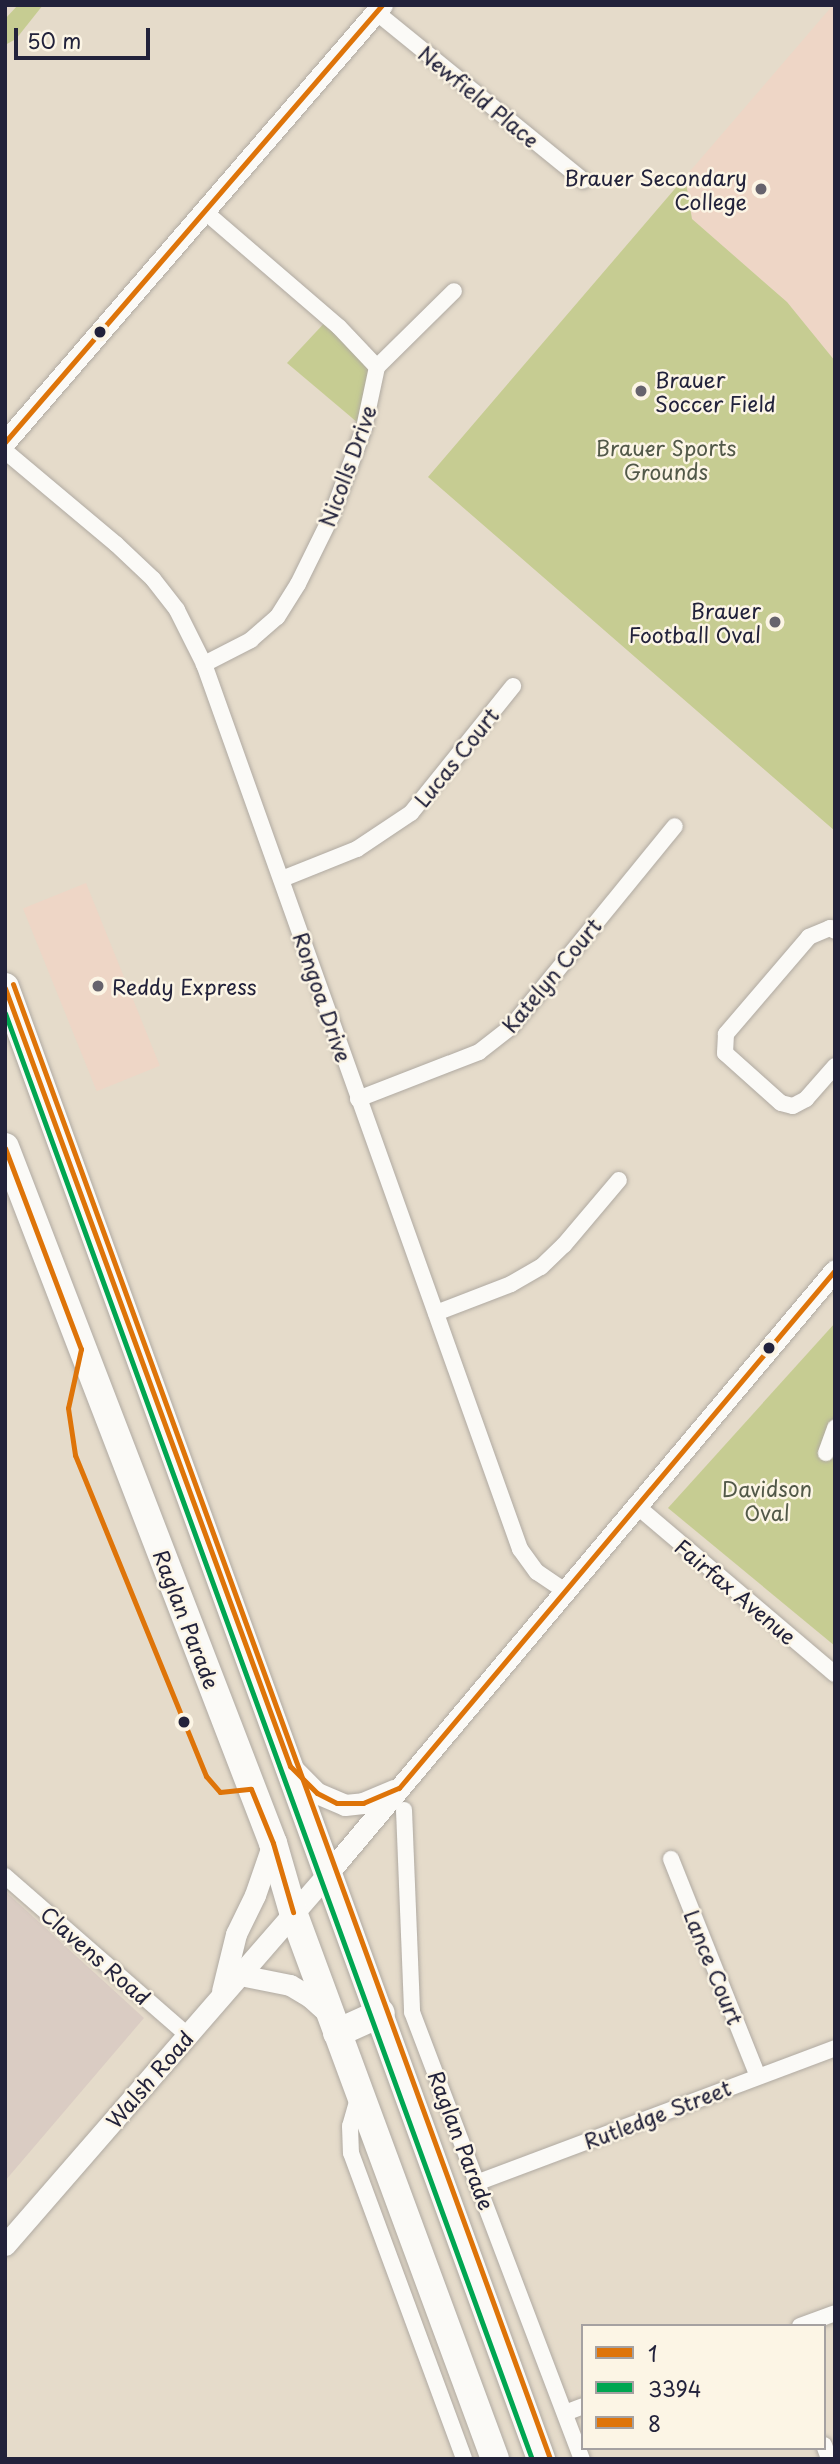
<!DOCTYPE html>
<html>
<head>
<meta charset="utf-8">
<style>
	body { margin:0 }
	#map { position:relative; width:840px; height:2464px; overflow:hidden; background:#e5dbca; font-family:"Playpen Sans",sans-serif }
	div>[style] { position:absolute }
	.built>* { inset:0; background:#eed6c6; transform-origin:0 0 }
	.industrial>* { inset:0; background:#daccc3 }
	.green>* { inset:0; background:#c6cc92 }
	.roads { filter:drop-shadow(0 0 2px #b0aaa2) drop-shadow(0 0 2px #b0aaa2) }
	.street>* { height:16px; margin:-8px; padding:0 8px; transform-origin:8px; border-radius:8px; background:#fbfaf7 }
	.secondary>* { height:21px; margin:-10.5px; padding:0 10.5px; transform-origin:10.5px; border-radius:10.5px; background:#fbfaf7 }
	.highway>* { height:28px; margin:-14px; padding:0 14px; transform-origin:14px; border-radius:14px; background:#fbfaf7 }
	.bus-1>* { height:5px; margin:-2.5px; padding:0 2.5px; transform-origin:2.5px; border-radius:2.5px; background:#de7409 }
	.bus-2>* { height:5px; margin:-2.5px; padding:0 2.5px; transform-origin:2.5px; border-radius:2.5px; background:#00a651 }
	.bus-3>* { height:5px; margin:-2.5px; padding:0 2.5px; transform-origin:2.5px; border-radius:2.5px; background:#de7409 }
	.dots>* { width:19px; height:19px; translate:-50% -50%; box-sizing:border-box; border:4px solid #fcf5e5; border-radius:50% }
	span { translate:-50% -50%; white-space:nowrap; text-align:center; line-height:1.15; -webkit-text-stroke:5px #fcf5e5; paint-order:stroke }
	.street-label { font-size:21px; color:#22223b }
	.poi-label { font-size:21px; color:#22223b }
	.right { translate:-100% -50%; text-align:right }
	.left { translate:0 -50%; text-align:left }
	.park-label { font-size:21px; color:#525949 }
	.frame { position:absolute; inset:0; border:7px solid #22223b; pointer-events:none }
	.legend { position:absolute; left:581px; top:2324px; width:245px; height:126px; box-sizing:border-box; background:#fcf5e5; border:2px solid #a5a1a1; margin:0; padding:9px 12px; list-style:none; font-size:21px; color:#22223b }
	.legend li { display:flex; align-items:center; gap:14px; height:35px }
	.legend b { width:35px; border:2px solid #a5a1a1 }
	.scale { position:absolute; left:14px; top:28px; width:136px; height:32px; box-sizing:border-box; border:4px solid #22223b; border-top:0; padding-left:9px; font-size:21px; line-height:24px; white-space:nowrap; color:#22223b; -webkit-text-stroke:5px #fcf5e5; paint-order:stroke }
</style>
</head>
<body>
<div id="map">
	<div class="built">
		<i style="clip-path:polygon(833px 5px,835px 5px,835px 361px,787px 302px,692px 219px,685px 177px)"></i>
		<i style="left:86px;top:883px;width:197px;height:68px;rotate:68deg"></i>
	</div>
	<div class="industrial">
		<i style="clip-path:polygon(5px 1891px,144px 2018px,5px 2181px)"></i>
	</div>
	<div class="green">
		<i style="clip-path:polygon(18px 5px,43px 5px,16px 39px,5px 45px,5px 19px)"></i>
		<i style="clip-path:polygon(685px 177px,692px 219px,787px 302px,835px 361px,835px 831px,428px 477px)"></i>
		<i style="clip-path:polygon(329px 318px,377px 367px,364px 428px,287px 363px)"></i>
		<i style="clip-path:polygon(835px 1323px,835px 1646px,668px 1508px)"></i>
	</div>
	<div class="roads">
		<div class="street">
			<i style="left:376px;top:12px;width:267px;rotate:39.1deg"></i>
			<i style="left:203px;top:210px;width:179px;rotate:40.7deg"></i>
			<i style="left:339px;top:327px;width:55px;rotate:46.5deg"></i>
			<i style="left:377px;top:367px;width:62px;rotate:102deg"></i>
			<i style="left:364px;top:428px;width:95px;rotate:110.3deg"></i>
			<i style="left:331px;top:517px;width:75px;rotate:116.2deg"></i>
			<i style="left:298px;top:584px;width:39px;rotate:122deg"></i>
			<i style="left:277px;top:617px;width:35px;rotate:139deg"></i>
			<i style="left:251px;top:640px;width:53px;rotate:152.9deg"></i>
			<i style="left:377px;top:367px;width:108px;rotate:-44.6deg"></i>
			<i style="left:5px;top:451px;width:145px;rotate:40deg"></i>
			<i style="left:116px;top:544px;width:51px;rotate:43.4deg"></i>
			<i style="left:153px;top:579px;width:39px;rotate:52deg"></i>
			<i style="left:177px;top:610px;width:60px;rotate:63.4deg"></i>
			<i style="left:204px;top:664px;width:940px;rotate:70.35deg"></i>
			<i style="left:520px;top:1549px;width:29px;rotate:54deg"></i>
			<i style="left:537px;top:1572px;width:34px;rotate:34deg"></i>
			<i style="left:282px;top:879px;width:81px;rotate:-21.8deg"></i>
			<i style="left:357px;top:849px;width:65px;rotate:-33.7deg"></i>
			<i style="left:411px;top:813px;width:163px;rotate:-51.2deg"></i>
			<i style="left:835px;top:931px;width:6px;rotate:-149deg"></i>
			<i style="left:830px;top:928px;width:23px;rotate:157deg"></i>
			<i style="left:809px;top:937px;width:128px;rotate:130.6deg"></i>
			<i style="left:726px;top:1034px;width:19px;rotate:93deg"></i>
			<i style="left:725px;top:1053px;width:75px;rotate:41.8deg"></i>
			<i style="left:781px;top:1103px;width:12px;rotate:14deg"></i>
			<i style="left:793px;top:1106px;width:15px;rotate:-28deg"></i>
			<i style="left:806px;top:1099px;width:44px;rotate:-48.7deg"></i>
			<i style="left:358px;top:1099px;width:130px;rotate:-21.2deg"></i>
			<i style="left:479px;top:1052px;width:41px;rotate:-38deg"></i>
			<i style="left:511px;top:1027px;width:259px;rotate:-50.8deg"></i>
			<i style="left:436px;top:1313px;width:80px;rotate:-21.1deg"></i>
			<i style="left:511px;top:1284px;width:34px;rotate:-30deg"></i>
			<i style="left:541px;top:1267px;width:32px;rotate:-44deg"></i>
			<i style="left:564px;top:1245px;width:85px;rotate:-49.8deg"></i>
			<i style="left:826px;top:1453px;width:27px;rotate:-70deg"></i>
			<i style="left:638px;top:1507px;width:258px;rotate:40.3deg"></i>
			<i style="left:404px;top:1810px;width:202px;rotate:87.7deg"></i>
			<i style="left:412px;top:2012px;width:478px;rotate:69.2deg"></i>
			<i style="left:671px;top:1859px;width:234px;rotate:68.2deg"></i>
			<i style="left:5px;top:1876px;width:242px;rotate:41.1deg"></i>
			<i style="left:359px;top:2095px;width:32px;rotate:106deg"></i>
			<i style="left:350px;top:2126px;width:27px;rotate:88deg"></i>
			<i style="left:351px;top:2153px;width:326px;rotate:69.7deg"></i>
			<i style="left:479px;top:2182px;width:380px;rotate:-20.6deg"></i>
			<i style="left:800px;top:2326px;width:37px;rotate:-20deg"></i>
			<i style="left:565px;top:2413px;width:19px;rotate:-21deg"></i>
			<i style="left:824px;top:2445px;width:15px;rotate:70deg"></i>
		</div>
		<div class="secondary">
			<i style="left:5px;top:442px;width:577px;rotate:-49.22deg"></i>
			<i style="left:294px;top:1770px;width:33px;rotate:45deg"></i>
			<i style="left:317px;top:1793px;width:30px;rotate:23deg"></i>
			<i style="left:345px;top:1805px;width:18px;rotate:-6deg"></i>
			<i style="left:363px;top:1803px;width:33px;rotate:-23deg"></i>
			<i style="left:240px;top:1975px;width:51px;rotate:11.3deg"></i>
			<i style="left:290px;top:1985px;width:23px;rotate:31deg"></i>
			<i style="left:310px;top:1997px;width:25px;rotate:42deg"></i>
			<i style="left:222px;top:1991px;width:59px;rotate:-76.2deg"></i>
			<i style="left:236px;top:1934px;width:43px;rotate:-64deg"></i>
			<i style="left:255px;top:1895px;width:55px;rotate:-70.9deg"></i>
			<i style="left:5px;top:2245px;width:494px;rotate:-49deg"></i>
			<i style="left:329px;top:1872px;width:786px;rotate:-49.95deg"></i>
		</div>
		<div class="highway">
			<i style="left:5px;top:987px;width:1567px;rotate:69.99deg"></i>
			<i style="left:5px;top:1147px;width:746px;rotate:68.94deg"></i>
			<i style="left:273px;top:1843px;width:72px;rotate:73.8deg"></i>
			<i style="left:293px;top:1912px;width:583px;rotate:69.73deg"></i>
			<i style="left:337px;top:2033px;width:48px;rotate:-24.4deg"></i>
		</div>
	</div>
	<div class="bus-1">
		<i style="left:5px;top:442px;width:577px;rotate:-49.22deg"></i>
		<i style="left:5px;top:988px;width:829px;rotate:69.88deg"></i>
		<i style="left:290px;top:1766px;width:38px;rotate:45deg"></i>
		<i style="left:317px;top:1793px;width:22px;rotate:27deg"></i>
		<i style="left:337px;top:1803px;width:26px"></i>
		<i style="left:363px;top:1803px;width:39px;rotate:-23deg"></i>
		<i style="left:399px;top:1788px;width:677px;rotate:-49.91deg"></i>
		<i style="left:5px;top:1148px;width:215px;rotate:69.3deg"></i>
		<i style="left:81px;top:1349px;width:60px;rotate:102.4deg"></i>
		<i style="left:68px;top:1408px;width:48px;rotate:81.5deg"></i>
		<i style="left:75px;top:1455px;width:347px;rotate:67.8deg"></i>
		<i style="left:206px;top:1776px;width:21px;rotate:49deg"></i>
		<i style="left:220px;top:1792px;width:31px;rotate:-6deg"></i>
		<i style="left:251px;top:1789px;width:58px;rotate:67.8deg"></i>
		<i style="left:273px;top:1843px;width:72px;rotate:73.8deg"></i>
	</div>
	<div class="bus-2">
		<i style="left:5px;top:1013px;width:1539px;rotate:69.98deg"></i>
	</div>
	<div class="bus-3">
		<i style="left:13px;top:984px;width:1567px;rotate:69.99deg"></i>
	</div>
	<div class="dots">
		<i style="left:761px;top:189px;background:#66636d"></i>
		<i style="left:100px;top:332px;background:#22223b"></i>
		<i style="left:641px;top:391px;background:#66636d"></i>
		<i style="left:775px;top:622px;background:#66636d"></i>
		<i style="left:98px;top:986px;background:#66636d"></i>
		<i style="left:769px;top:1348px;background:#22223b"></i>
		<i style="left:184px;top:1722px;background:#22223b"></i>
	</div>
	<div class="street-label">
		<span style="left:479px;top:96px;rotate:39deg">Newfield Place</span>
		<span style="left:347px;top:466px;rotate:-70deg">Nicolls Drive</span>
		<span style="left:456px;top:757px;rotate:-51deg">Lucas Court</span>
		<span style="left:551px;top:975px;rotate:-50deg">Katelyn Court</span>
		<span style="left:323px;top:997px;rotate:71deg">Rongoa Drive</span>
		<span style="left:736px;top:1591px;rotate:40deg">Fairfax Avenue</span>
		<span style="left:187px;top:1619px;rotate:69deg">Raglan Parade</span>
		<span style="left:96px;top:1955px;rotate:41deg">Clavens Road</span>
		<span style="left:714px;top:1967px;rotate:68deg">Lance Court</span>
		<span style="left:149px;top:2079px;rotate:-49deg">Walsh Road</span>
		<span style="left:657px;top:2114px;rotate:-21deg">Rutledge Street</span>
		<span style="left:462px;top:2140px;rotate:69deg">Raglan Parade</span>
	</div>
	<div class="poi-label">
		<span class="right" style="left:747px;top:189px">Brauer Secondary<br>College</span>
		<span class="left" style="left:655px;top:391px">Brauer<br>Soccer Field</span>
		<span class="right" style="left:761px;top:622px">Brauer<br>Football Oval</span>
		<span class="left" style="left:112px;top:986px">Reddy Express</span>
	</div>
	<div class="park-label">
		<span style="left:666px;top:459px">Brauer Sports<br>Grounds</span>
		<span style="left:767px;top:1500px">Davidson<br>Oval</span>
	</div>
	<div class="frame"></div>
	<ul class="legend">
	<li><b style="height:9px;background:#de7409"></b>1</li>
	<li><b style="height:9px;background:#00a651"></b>3394</li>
	<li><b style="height:9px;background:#de7409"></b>8</li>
	</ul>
	<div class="scale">50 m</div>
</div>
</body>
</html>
